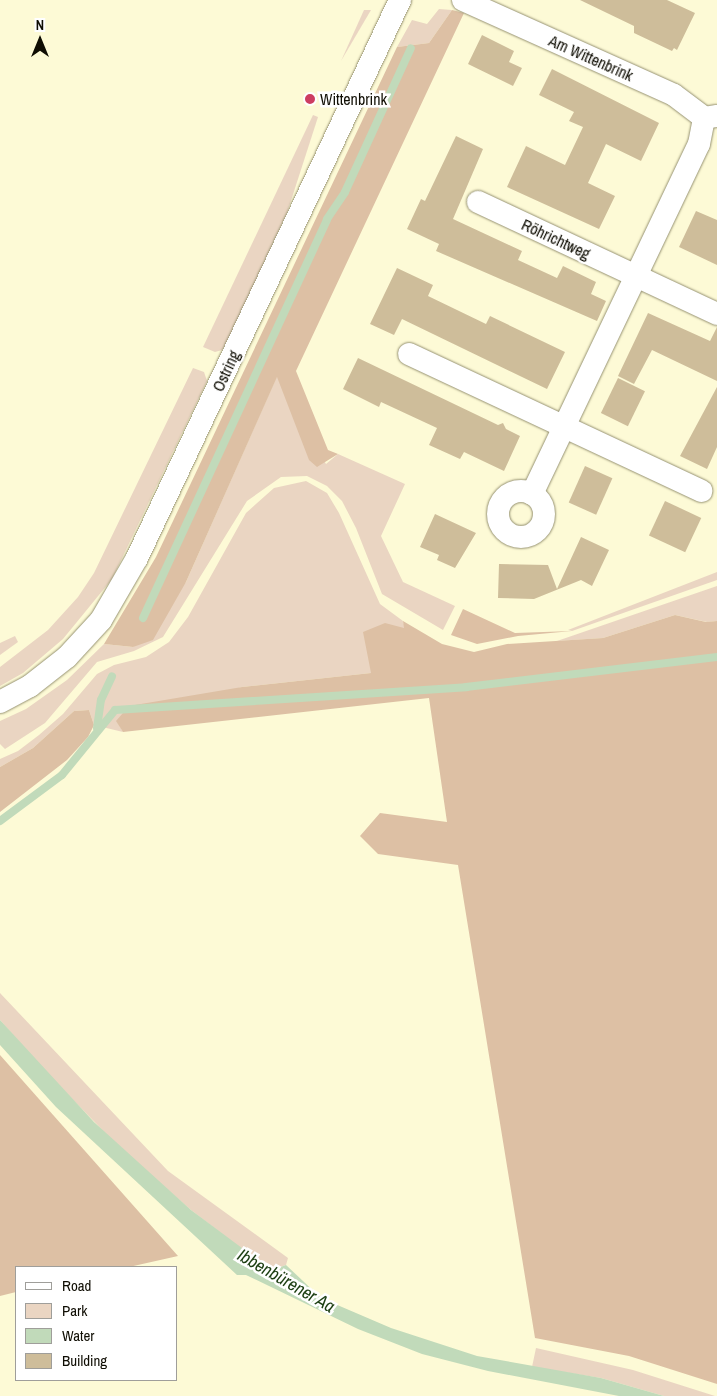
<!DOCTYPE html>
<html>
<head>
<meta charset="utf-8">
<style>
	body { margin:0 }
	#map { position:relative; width:717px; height:1396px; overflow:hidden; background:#fdfad6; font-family:"Archivo Narrow",sans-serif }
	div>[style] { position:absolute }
	.green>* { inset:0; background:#ead5c2 }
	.forest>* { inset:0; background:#ddc0a4 }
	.water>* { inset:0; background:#c1daba }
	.stream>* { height:8px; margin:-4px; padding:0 4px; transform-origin:4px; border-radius:4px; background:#c1daba }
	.building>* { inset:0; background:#cebd9a; transform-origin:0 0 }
	.roads { filter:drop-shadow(0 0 1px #969272) drop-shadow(0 0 1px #969272) }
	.street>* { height:22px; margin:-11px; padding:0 11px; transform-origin:11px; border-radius:11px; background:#fff }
	.street>.ring { margin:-11px; padding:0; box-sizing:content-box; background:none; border:22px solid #fff; border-radius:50% }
	.dots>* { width:14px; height:14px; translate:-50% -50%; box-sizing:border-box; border:2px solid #fff; border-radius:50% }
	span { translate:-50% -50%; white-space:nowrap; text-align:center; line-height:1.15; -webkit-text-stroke:5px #fff; paint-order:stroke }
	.street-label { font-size:16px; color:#0f0d03 }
	.poi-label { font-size:16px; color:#0f0d03 }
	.left { translate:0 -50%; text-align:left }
	.water-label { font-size:18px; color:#1c3e12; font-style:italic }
	.legend { position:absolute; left:15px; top:1266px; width:162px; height:115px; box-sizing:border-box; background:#fff; border:1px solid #9f9e9a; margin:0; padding:6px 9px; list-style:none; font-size:15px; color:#0f0d03 }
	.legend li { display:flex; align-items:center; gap:10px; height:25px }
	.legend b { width:25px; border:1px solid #9f9e9a }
	.north { position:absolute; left:15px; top:15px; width:50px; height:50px; -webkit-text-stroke:4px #fff; paint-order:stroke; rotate:0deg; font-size:14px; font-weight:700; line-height:20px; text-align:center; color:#0f0d03 }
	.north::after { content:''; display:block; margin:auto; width:18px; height:22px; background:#0f0d03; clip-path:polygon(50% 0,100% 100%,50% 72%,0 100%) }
</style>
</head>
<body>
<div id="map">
	<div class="green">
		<i style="clip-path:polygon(439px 9px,452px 10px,429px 43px,397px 47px,412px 20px,427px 24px)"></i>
		<i style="clip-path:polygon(364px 10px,371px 10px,341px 61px)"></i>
		<i style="clip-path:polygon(313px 115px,318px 117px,287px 213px,227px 343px,222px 350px,215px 352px,203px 347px)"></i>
		<i style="clip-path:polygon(193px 368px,204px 372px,207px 381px,112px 579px,63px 639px,23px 673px,0 686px,0 667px,48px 630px,78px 597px,94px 573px)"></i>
		<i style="clip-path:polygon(277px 376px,326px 464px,338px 454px,405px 484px,381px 536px,403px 582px,455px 606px,443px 630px,382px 594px,356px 528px,342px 501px,327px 486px,307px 476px,281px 477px,247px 501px,163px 637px,134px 651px,97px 662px,45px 723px,5px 749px,0 744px,0 721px,26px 709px,67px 680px,104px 644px,133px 647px,186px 582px)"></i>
		<i style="clip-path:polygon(306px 481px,327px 493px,339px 513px,380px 604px,403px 621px,405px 628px,371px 673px,242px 687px,117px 721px,123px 732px,94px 725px,89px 710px,74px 711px,33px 748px,0 767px,0 759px,18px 751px,39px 735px,63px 714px,97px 674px,114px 665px,146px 657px,169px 642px,188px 617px,246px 513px,274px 488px)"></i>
		<i style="clip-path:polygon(717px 572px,717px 580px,572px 631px,568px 630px)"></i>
		<i style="clip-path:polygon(717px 586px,717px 621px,707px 622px,675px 615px,603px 638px,557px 641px)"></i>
		<i style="clip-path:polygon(15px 636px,18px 642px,0 655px,0 643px)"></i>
		<i style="clip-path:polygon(0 993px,168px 1171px,288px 1258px,286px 1265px,275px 1269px,243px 1250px,191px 1210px,119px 1147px,42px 1068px,0 1020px)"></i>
		<i style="clip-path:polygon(536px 1348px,633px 1370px,715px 1396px,664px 1396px,601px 1378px,532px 1367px)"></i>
	</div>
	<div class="forest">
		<i style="clip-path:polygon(452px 10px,464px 13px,296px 371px,328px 450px,338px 454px,317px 467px,309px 460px,277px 377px,186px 582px,153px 640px,133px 647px,104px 644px,156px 557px,397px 47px,429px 43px)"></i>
		<i style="clip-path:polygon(463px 609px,515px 633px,572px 631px,518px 636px,477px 644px,451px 635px)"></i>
		<i style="clip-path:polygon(675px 615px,706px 622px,717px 621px,717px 1384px,629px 1356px,535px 1338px,458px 865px,378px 854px,360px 836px,380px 813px,447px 822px,429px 698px,123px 732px,116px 721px,129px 706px,242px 687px,371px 673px,363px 632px,385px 623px,404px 628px,403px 621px,442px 644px,474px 652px,507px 644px,603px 638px)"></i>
		<i style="clip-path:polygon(89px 710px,94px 725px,88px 737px,67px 760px,0 812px,0 767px,33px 748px,74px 711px)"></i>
		<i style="clip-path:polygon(0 1055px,178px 1256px,129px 1267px,16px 1267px,16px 1292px,0 1296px)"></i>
	</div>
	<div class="water">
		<i style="clip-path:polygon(0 1020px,94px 1122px,191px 1210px,262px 1263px,275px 1269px,286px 1265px,321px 1298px,391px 1328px,477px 1356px,601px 1378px,664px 1396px,619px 1396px,488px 1371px,422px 1354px,358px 1329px,246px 1275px,237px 1275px,56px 1107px,0 1045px)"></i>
	</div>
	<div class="stream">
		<i style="left:143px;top:618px;width:439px;rotate:-65.2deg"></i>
		<i style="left:327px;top:219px;width:32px;rotate:-56deg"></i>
		<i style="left:345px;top:192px;width:158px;rotate:-65.4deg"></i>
		<i style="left:97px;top:728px;width:28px;rotate:-82deg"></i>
		<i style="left:101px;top:700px;width:26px;rotate:-65deg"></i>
		<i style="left:0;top:821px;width:77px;rotate:-36.6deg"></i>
		<i style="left:62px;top:775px;width:84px;rotate:-50.8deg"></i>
		<i style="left:115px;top:710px;width:352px;rotate:-3.7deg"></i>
		<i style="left:466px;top:687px;width:253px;rotate:-6.8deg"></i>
	</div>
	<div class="building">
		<i style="clip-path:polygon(580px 0,667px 0,695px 13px,677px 50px,674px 48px,672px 51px,634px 33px,634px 26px)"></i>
		<i style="clip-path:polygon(482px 35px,514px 51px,509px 62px,522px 68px,513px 86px,468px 64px)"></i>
		<i style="clip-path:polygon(552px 69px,659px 123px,641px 161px,606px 144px,588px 183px,615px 196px,599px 229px,507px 187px,526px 146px,565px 165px,583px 127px,569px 121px,574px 112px,539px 95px)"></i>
		<i style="clip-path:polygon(456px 136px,483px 149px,453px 219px,522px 251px,518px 260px,557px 278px,563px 266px,596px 282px,591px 294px,606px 301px,597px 321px,436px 251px,439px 244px,407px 229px,421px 199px,425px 201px)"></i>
		<i style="clip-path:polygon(696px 211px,717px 220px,717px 265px,679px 247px)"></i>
		<i style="clip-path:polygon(397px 268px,433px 285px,428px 296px,486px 324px,490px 316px,565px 352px,547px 389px,402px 319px,394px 335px,370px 324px)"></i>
		<i style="clip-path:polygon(648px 313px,710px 341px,717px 327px,717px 381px,652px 350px,634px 384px,618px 376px)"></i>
		<i style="clip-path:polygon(358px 358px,498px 425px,503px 423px,506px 429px,520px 436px,504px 471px,464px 452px,460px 459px,429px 445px,437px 428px,381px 402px,379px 407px,343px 389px)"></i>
		<i style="left:618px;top:378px;width:30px;height:39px;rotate:26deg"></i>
		<i style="clip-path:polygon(717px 387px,717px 447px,707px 469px,680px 456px)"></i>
		<i style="left:585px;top:466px;width:30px;height:40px;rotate:24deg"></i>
		<i style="left:665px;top:501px;width:40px;height:38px;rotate:25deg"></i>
		<i style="clip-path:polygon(435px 514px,476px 533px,455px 568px,437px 560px,439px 555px,420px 547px)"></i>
		<i style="clip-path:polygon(581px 537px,609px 550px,592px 586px,581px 580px,534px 599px,498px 598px,499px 564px,548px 565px,557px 589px)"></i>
	</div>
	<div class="roads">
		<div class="street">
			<i style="left:463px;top:0;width:231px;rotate:24.2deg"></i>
			<i style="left:674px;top:95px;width:38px;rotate:37deg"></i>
			<i style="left:704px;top:118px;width:13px;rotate:-9deg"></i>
			<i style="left:478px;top:202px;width:264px;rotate:25.1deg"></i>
			<i style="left:409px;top:354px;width:323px;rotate:25.1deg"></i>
			<i class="ring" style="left:498px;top:491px;width:24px;height:24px"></i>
			<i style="left:532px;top:494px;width:388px;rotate:-64.5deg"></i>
			<i style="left:699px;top:144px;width:26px;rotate:-79deg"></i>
			<i style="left:0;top:702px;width:34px;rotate:-28deg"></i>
			<i style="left:30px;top:686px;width:47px;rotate:-38.1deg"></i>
			<i style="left:67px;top:657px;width:50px;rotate:-47.4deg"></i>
			<i style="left:101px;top:620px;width:72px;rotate:-59.9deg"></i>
			<i style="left:137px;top:558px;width:617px;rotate:-64.76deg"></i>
		</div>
	</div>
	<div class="dots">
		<i style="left:310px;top:99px;background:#cd3d61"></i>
	</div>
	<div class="street-label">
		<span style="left:591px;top:58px;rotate:24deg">Am Wittenbrink</span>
		<span style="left:556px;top:239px;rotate:25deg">Röhrichtweg</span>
		<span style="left:226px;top:371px;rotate:-65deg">Ostring</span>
	</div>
	<div class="poi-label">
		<span class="left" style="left:320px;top:99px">Wittenbrink</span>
	</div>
	<div class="water-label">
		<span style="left:286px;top:1281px;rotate:30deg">Ibbenbürener Aa</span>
	</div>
	<ul class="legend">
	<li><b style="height:6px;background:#fff"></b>Road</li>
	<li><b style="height:14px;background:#ead5c2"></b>Park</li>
	<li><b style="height:14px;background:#c1daba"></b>Water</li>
	<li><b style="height:14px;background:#cebd9a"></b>Building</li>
	</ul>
	<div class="north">N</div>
</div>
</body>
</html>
